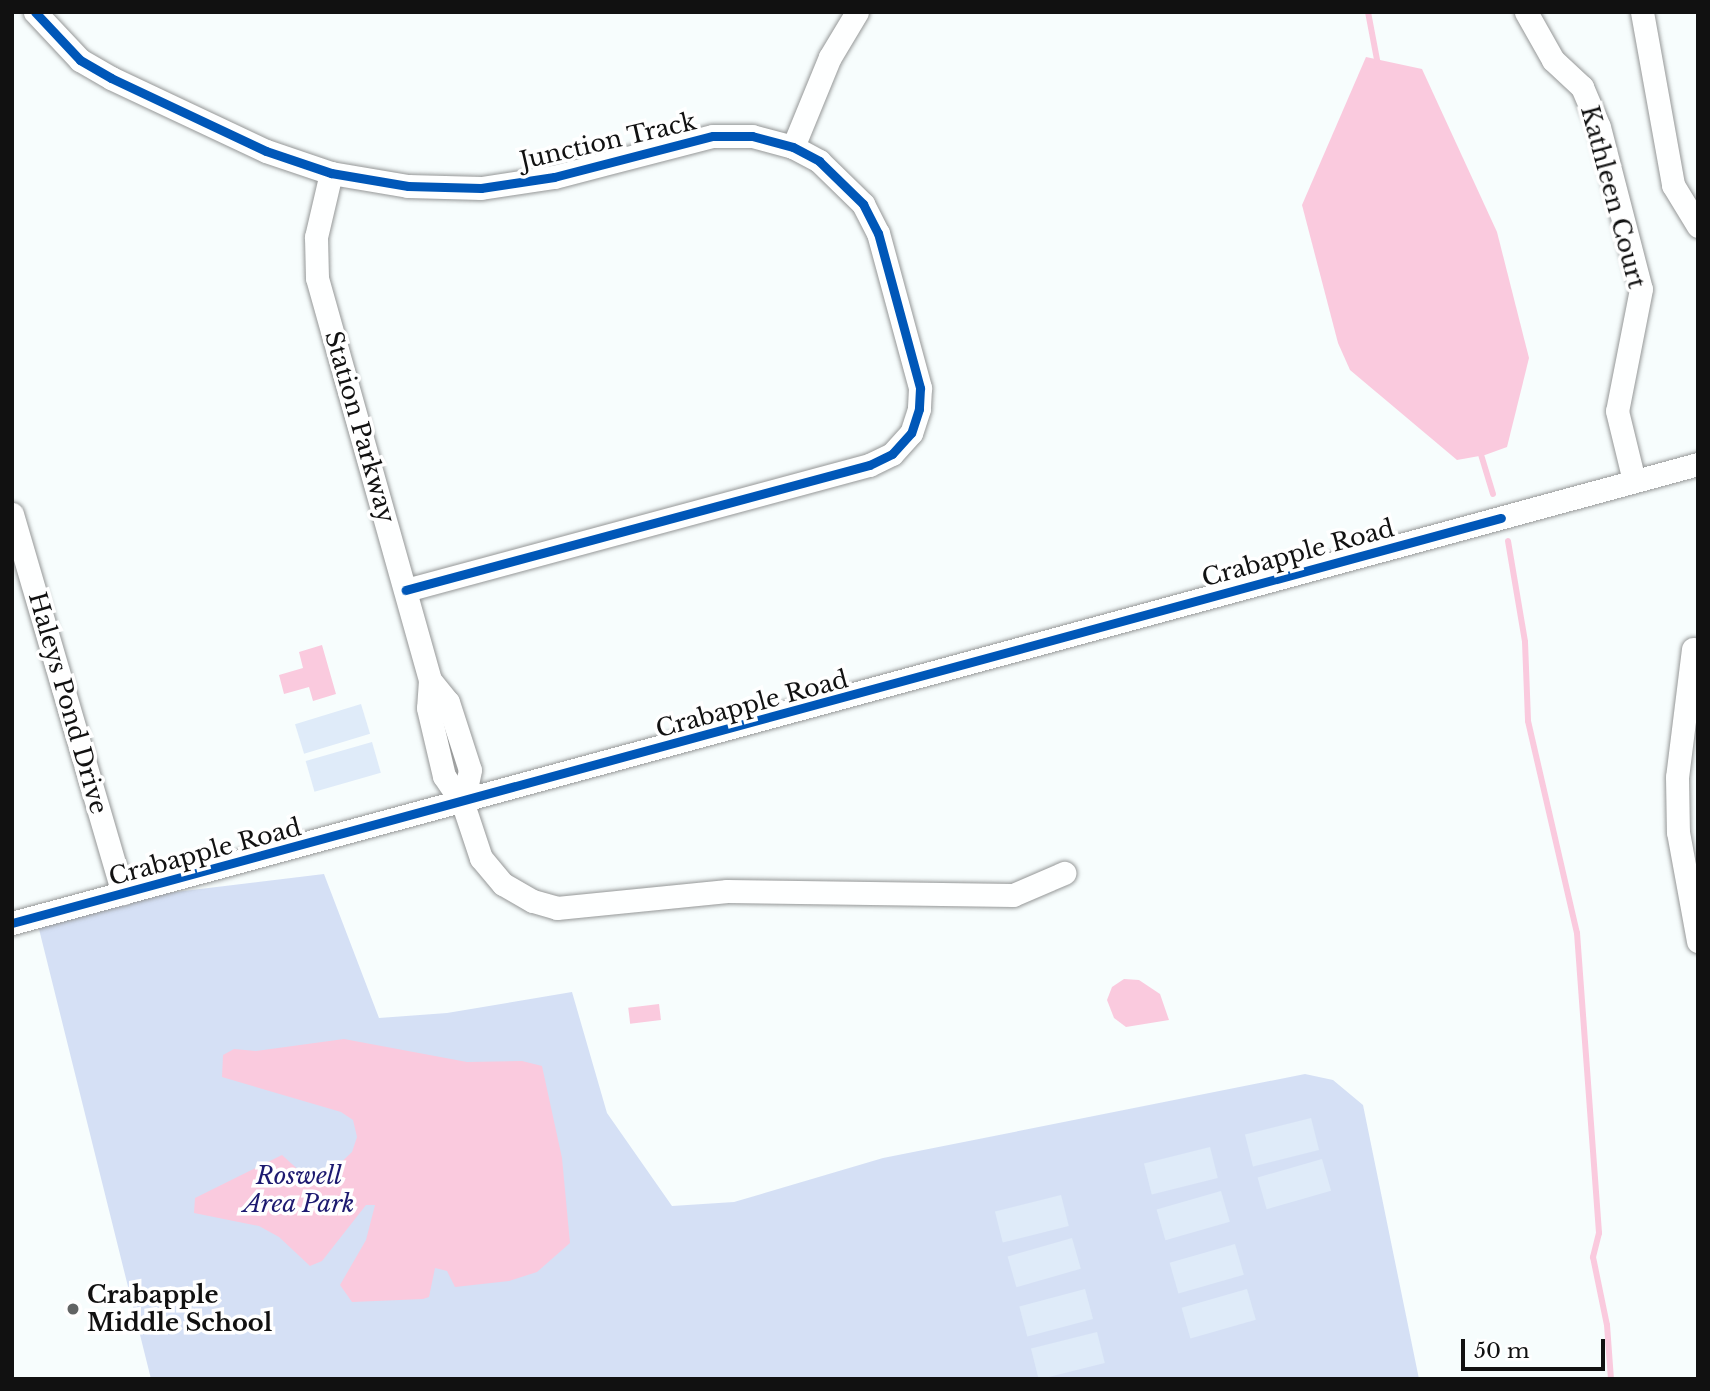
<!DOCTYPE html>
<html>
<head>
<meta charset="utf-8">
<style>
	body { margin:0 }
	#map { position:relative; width:1710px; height:1391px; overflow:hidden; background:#f7fdfd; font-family:"Libre Baskerville",serif }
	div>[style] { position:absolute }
	.green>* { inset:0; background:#d5e0f5 }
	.pitch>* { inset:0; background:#dfebf9; transform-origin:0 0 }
	.water>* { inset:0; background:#facade; transform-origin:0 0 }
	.stream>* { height:6px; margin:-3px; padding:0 3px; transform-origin:3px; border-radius:3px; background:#facade }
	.roads { filter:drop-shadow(0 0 2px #959797) drop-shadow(0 0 2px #959797) }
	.minor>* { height:23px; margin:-11.5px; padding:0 11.5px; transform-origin:11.5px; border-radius:11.5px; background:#feffff }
	.cycleway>* { height:9px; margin:-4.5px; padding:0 4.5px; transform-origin:4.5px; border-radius:4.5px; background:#0057b8 }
	.dots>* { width:19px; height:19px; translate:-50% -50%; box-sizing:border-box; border:4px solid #fff; border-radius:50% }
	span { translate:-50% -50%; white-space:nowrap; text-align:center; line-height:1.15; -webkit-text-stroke:7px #fff; paint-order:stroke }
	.street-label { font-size:24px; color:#111 }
	.park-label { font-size:24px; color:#1d1a70; font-style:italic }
	.poi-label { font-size:24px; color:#111; font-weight:700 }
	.left { translate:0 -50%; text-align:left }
	.frame { position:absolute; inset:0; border:14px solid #111; pointer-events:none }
	.scale { position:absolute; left:1461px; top:1339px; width:144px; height:32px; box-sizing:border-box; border:4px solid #111; border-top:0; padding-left:9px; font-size:21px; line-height:24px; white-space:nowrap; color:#111; -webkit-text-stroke:5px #fff; paint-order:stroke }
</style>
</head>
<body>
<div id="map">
	<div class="green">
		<i style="clip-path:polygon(324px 874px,379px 1018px,447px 1013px,572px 992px,607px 1113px,672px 1206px,734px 1202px,883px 1158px,1305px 1074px,1333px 1080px,1363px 1105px,1419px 1379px,151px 1379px,34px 909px)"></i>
	</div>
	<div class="pitch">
		<i style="left:361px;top:704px;width:31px;height:69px;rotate:73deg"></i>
		<i style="left:372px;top:742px;width:32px;height:69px;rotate:74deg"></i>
		<i style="left:1311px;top:1118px;width:33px;height:68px;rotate:76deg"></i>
		<i style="left:1210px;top:1147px;width:32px;height:68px;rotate:76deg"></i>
		<i style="left:1322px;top:1159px;width:33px;height:67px;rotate:74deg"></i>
		<i style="left:1221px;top:1191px;width:32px;height:67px;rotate:74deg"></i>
		<i style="left:1061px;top:1195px;width:32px;height:68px;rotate:76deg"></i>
		<i style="left:1072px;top:1238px;width:32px;height:67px;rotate:74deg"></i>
		<i style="left:1235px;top:1244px;width:32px;height:68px;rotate:74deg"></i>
		<i style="left:1085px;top:1289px;width:31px;height:68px;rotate:75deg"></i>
		<i style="left:1247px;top:1289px;width:32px;height:68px;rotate:74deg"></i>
		<i style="left:1097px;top:1332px;width:32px;height:68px;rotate:76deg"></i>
	</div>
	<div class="water">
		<i style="clip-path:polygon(1366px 57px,1422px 69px,1497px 232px,1529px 358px,1507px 447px,1485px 455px,1457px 460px,1350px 370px,1338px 343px,1302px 205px)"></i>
		<i style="clip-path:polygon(322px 645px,336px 694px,313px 701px,309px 687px,284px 694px,279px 675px,303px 668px,299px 652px)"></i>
		<i style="clip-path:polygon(1124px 979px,1139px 980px,1160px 994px,1169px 1020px,1126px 1027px,1114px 1018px,1107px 1000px,1112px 987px)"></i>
		<i style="left:659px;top:1004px;width:16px;height:31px;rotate:83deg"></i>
		<i style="clip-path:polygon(344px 1039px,467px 1062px,522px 1061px,542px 1066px,562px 1158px,570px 1243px,537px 1272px,509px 1281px,455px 1287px,447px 1271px,435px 1268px,429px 1297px,423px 1299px,352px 1302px,340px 1285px,366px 1240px,375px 1205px,366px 1205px,322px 1261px,310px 1266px,279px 1237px,259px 1226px,194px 1213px,195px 1198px,282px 1155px,303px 1174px,317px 1177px,331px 1172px,352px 1152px,357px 1137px,353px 1120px,341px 1112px,222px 1077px,223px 1055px,234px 1049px,256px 1051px)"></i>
	</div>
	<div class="stream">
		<i style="left:1368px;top:12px;width:54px;rotate:79.3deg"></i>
		<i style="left:1479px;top:448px;width:48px;rotate:73.1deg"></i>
		<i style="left:1508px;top:541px;width:102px;rotate:80.4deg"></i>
		<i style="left:1525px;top:642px;width:79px;rotate:87.8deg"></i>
		<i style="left:1528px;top:721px;width:218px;rotate:77deg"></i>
		<i style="left:1577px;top:933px;width:301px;rotate:85.8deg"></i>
		<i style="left:1599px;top:1233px;width:25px;rotate:104deg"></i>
		<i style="left:1593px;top:1257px;width:69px;rotate:78.4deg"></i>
		<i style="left:1607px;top:1325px;width:54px;rotate:85.8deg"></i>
	</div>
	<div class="roads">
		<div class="minor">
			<i style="left:35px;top:12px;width:66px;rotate:46.8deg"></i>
			<i style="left:80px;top:60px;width:36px;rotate:30deg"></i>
			<i style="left:111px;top:78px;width:171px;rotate:25.2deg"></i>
			<i style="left:266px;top:151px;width:69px;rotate:18.7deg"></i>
			<i style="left:331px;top:173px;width:78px;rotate:9.6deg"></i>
			<i style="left:408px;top:186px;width:73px;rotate:1.6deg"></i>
			<i style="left:481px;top:188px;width:74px;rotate:-8.6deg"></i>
			<i style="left:554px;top:177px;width:164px;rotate:-14.5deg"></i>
			<i style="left:713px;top:136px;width:39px"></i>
			<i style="left:752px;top:136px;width:42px;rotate:15deg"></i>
			<i style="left:793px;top:147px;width:30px;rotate:28deg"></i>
			<i style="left:819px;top:161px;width:62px;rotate:44.3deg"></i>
			<i style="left:863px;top:204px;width:33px;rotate:63deg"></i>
			<i style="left:878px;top:233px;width:161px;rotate:74.8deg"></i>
			<i style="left:920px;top:388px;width:21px;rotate:93deg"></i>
			<i style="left:919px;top:409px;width:25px;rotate:108deg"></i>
			<i style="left:911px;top:433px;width:28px;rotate:132deg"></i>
			<i style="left:892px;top:454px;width:25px;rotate:154deg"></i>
			<i style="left:869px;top:465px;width:480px;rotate:164.9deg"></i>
			<i style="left:1526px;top:12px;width:55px;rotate:60.6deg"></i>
			<i style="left:1553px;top:60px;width:40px;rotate:43deg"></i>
			<i style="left:1582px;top:87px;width:43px;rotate:67deg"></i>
			<i style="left:1599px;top:127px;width:167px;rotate:75.5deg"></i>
			<i style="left:1641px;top:289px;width:124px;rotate:101.1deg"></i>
			<i style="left:1617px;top:411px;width:72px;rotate:76.3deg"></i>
			<i style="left:1642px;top:12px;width:176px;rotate:79.8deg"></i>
			<i style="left:1673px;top:185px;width:48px;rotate:58.6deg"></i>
			<i style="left:793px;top:147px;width:97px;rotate:-67.7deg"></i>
			<i style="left:830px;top:57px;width:52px;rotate:-59deg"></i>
			<i style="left:331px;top:173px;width:66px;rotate:103.2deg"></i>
			<i style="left:316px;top:237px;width:41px;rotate:88.6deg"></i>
			<i style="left:317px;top:278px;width:418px;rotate:74.3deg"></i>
			<i style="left:430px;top:680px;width:28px;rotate:94deg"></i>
			<i style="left:428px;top:708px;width:70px;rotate:76.8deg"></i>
			<i style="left:444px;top:776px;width:34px;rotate:56deg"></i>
			<i style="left:463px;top:804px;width:57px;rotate:71.6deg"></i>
			<i style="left:481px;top:858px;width:34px;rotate:50deg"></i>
			<i style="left:503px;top:884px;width:34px;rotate:30deg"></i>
			<i style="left:533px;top:901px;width:25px;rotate:16deg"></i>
			<i style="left:557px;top:908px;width:171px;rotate:-5.7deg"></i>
			<i style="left:727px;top:891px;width:286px;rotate:0.8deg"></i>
			<i style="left:1013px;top:895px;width:56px;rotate:-23.3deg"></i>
			<i style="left:12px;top:514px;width:395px;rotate:73.7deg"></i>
			<i style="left:1693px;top:649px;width:129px;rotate:97.1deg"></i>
			<i style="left:1677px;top:777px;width:55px;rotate:89deg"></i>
			<i style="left:1678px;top:832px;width:111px;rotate:79.6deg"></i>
			<i style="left:430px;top:680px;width:28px;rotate:51deg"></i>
			<i style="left:448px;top:702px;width:71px;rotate:72.1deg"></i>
			<i style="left:470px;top:770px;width:35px;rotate:102deg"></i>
			<i style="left:12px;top:923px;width:1747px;rotate:-15.23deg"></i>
		</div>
	</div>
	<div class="cycleway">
		<i style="left:35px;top:12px;width:66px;rotate:46.8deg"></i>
		<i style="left:80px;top:60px;width:36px;rotate:30deg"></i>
		<i style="left:111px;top:78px;width:171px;rotate:25.2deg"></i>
		<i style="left:266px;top:151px;width:69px;rotate:18.7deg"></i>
		<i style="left:331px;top:173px;width:78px;rotate:9.6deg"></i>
		<i style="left:408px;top:186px;width:73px;rotate:1.6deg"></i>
		<i style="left:481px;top:188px;width:74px;rotate:-8.6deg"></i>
		<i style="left:554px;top:177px;width:164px;rotate:-14.5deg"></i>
		<i style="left:713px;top:136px;width:39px"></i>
		<i style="left:752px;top:136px;width:42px;rotate:15deg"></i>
		<i style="left:793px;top:147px;width:30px;rotate:28deg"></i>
		<i style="left:819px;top:161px;width:62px;rotate:44.3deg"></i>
		<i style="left:863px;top:204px;width:33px;rotate:63deg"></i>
		<i style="left:878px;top:233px;width:161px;rotate:74.8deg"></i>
		<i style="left:920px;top:388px;width:21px;rotate:93deg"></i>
		<i style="left:919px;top:409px;width:25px;rotate:108deg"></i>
		<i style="left:911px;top:433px;width:28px;rotate:132deg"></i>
		<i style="left:892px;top:454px;width:25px;rotate:154deg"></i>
		<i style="left:869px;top:465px;width:480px;rotate:164.9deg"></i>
		<i style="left:12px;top:923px;width:1543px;rotate:-15.22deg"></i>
	</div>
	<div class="dots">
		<i style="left:73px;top:1309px;background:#626464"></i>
	</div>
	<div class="street-label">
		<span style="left:608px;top:141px;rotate:-13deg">Junction Track</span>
		<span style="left:1613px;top:197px;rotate:75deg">Kathleen Court</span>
		<span style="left:360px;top:427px;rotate:74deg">Station Parkway</span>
		<span style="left:1298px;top:553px;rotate:-15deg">Crabapple Road</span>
		<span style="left:68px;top:703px;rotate:74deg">Haleys Pond Drive</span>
		<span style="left:752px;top:704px;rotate:-15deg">Crabapple Road</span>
		<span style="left:205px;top:852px;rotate:-15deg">Crabapple Road</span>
	</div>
	<div class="park-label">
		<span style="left:299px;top:1190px">Roswell<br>Area Park</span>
	</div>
	<div class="poi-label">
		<span class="left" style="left:87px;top:1309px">Crabapple<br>Middle School</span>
	</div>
	<div class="frame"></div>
	<div class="scale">50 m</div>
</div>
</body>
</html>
